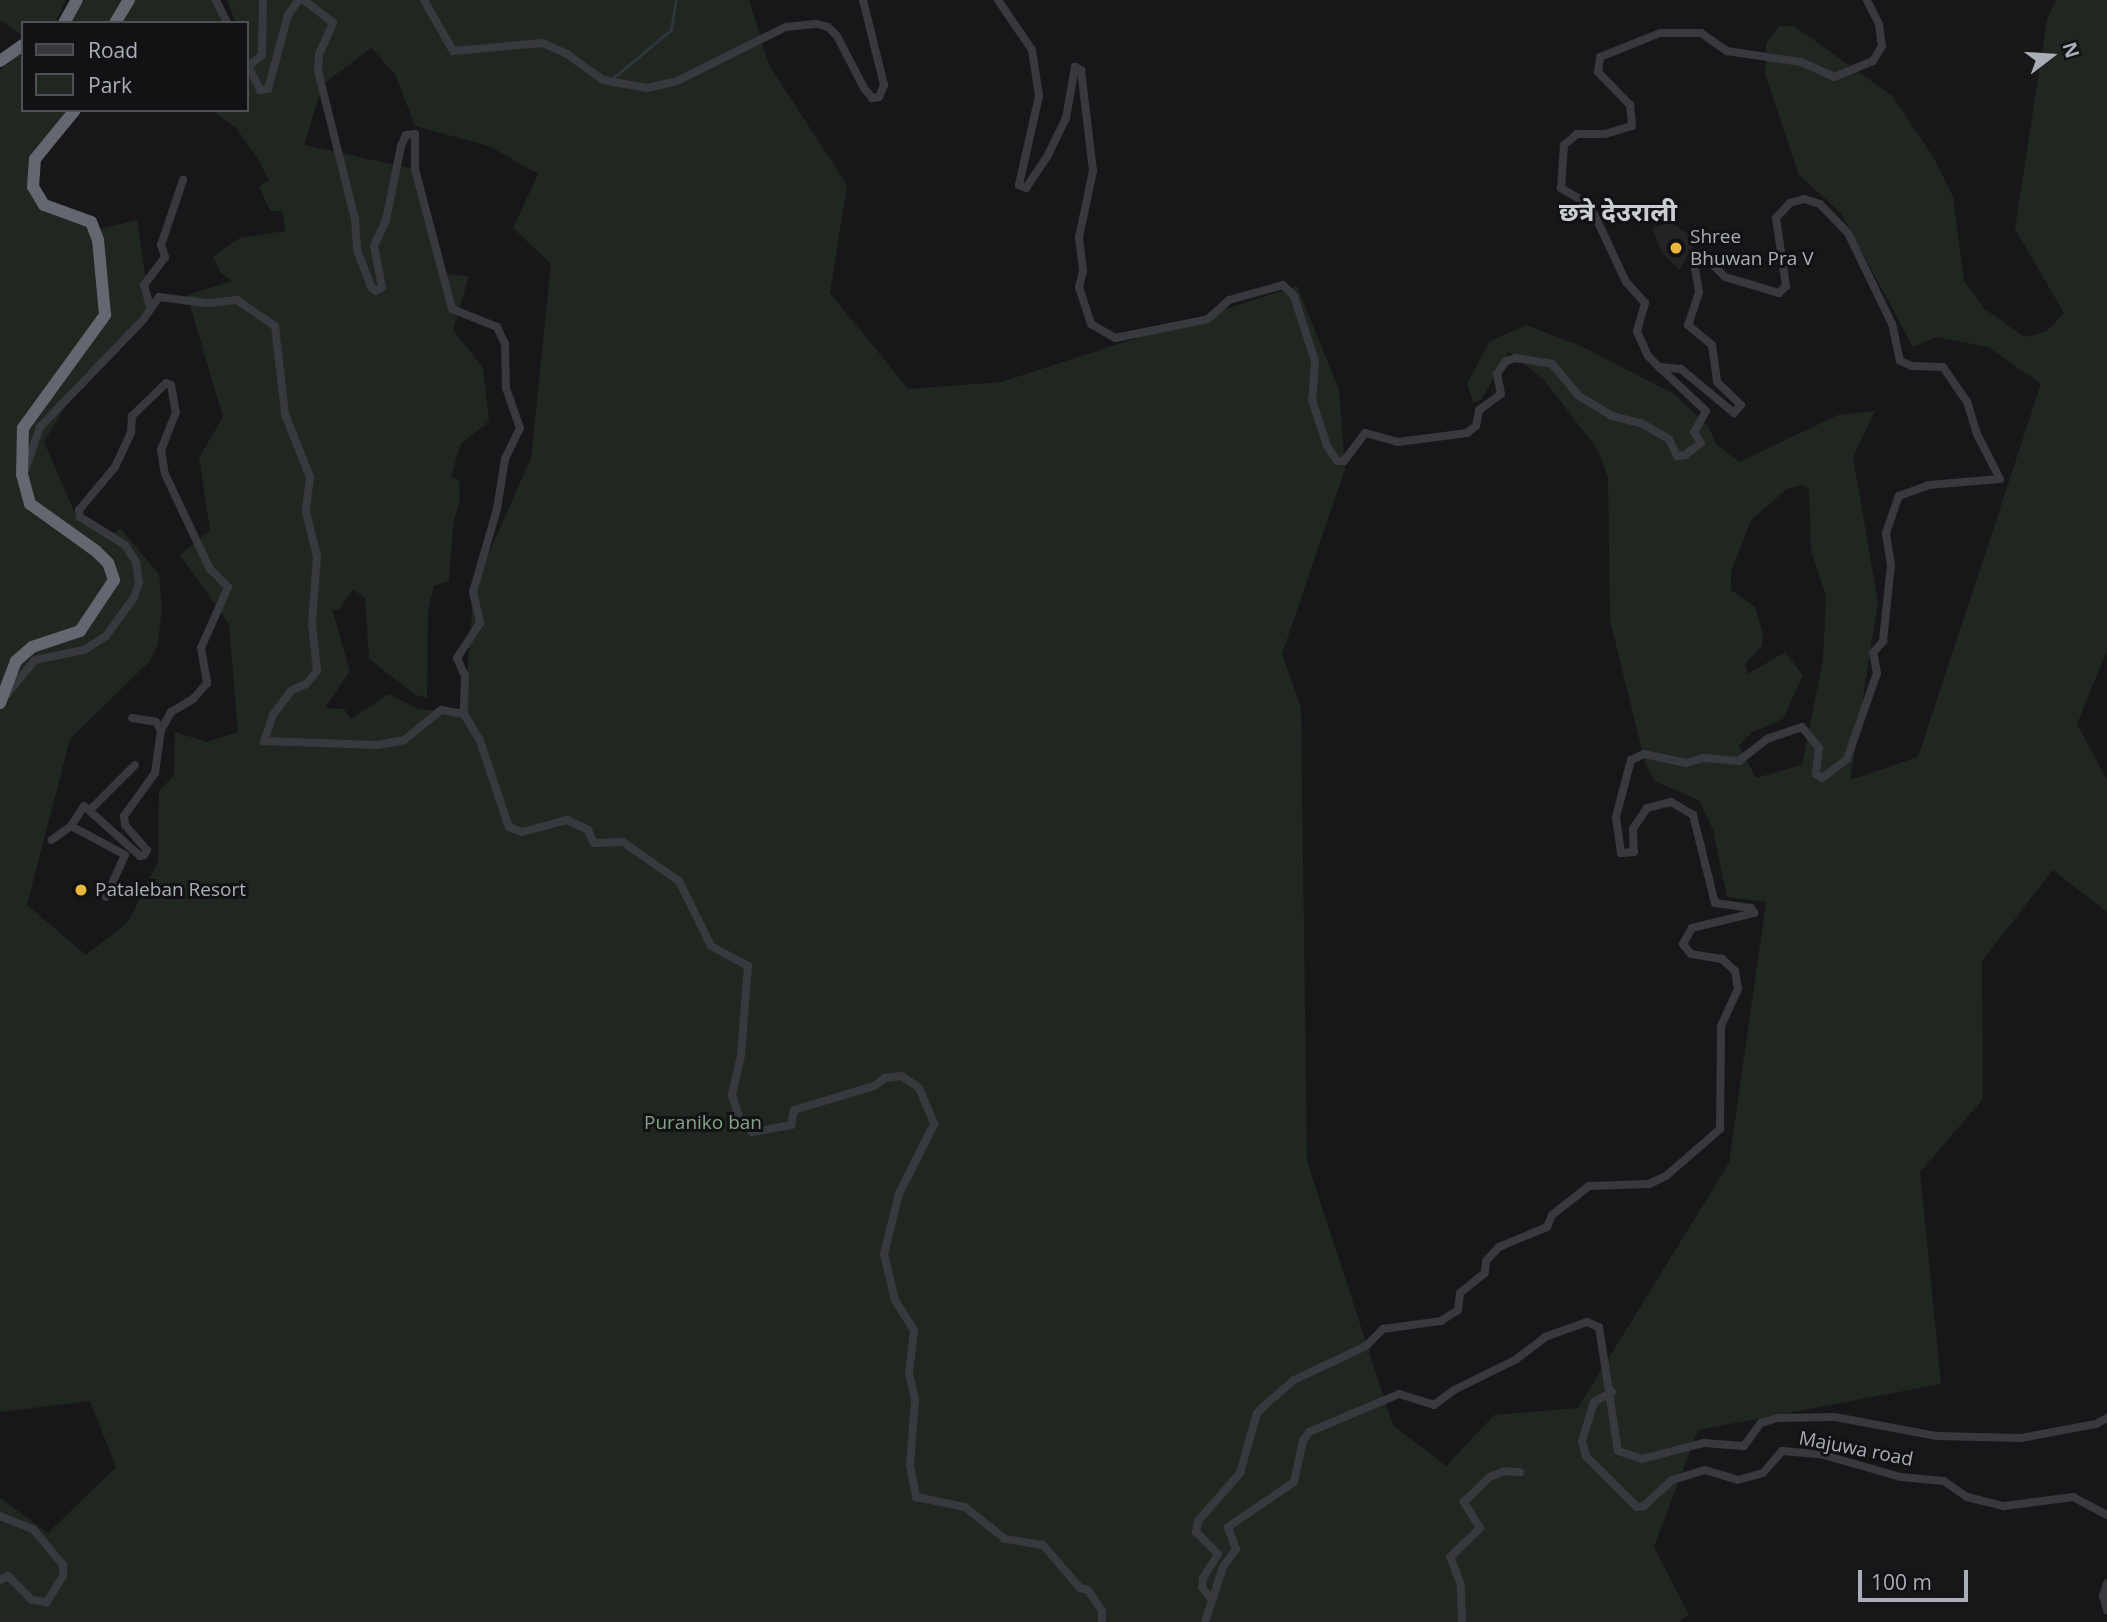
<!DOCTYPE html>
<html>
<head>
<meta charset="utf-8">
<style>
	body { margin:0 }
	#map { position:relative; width:2107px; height:1622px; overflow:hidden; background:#171719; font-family:"Open Sans","Noto Sans Devanagari",sans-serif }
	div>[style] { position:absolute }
	.built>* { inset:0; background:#232326 }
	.green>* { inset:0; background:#1f2720 }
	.stream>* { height:2.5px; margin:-1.25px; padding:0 1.25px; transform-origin:1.25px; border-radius:1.25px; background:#2e353d }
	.minor>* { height:8px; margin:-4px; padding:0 4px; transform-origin:4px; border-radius:4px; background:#38393e }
	.highway>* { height:12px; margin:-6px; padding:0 6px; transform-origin:6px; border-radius:6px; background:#64676f }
	.dots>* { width:19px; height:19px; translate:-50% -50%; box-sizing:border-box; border:4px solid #121214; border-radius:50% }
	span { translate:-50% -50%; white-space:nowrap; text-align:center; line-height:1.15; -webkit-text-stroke:6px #121214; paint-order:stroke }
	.poi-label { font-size:19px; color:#aaaeb8 }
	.left { translate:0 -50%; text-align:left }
	.park-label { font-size:19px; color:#82a385 }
	.street-label { font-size:19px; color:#aaaeb8 }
	.district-label { font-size:26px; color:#cbcdd5; font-weight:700 }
	.legend { position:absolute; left:21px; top:21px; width:228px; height:91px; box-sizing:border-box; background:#121214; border:2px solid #4f5056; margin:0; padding:9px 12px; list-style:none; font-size:21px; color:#aaaeb8 }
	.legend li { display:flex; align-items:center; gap:14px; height:35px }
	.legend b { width:35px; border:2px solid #4f5056 }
	.north { position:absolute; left:2016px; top:21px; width:70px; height:70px; -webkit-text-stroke:5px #121214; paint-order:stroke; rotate:73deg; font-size:19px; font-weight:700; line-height:28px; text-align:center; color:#aaaeb8 }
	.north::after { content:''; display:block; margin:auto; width:24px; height:32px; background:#aaaeb8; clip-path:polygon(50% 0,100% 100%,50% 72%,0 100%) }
	.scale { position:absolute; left:1858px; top:1570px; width:110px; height:32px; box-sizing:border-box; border:4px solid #aaaeb8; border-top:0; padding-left:9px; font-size:21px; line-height:24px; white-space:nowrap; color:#aaaeb8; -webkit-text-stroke:5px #121214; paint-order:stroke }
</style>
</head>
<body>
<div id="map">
	<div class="built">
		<i style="clip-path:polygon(1671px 223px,1697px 240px,1679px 270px,1661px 251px,1652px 228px)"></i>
	</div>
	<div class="green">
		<i style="clip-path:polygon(0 0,66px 0,55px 23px,23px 23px,23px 36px,0 20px)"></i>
		<i style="clip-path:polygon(84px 0,214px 0,226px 23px,68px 23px)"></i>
		<i style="clip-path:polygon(evenodd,227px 0,749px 0,769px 65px,847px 185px,830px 293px,908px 389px,1001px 382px,1297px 286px,1339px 390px,1345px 469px,1282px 654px,1301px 708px,1307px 1161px,1393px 1425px,1446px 1466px,1494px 1415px,1578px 1408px,1729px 1163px,1766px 902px,1727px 897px,1713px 830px,1700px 801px,1655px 781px,1645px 763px,1610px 620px,1608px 477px,1598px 450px,1544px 380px,1509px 352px,1481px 400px,1473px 402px,1467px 384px,1489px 342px,1526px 325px,1581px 346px,1674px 394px,1708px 426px,1717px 445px,1739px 462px,1838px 415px,1875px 411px,1853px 457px,1878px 602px,1850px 780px,1918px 757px,2041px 384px,1988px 347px,1936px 337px,1913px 347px,1841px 213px,1799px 175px,1765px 73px,1766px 44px,1779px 26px,1794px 26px,1892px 96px,1934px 158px,1953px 197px,1964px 281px,1985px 309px,2024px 337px,2047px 331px,2064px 313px,2015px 229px,2047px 19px,2056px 0,2107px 0,2107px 650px,2077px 724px,2107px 780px,2107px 912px,2053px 870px,1982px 961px,1983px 1099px,1920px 1172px,1941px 1384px,1698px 1430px,1654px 1547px,1689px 1615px,1679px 1622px,0 1622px,0 1498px,48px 1533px,116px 1467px,90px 1401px,0 1412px,0 70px,23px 51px,23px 110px,76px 110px,35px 159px,37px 198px,95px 230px,137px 220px,150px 306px,80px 382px,44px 442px,77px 518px,110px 539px,120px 528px,159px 574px,162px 606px,158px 644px,150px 661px,70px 739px,27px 905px,86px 955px,128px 922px,158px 862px,159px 791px,174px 775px,175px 732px,207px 742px,238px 732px,229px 624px,180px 555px,210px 530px,199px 458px,223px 417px,187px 295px,232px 281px,221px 273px,213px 257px,223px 249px,240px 238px,285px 231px,283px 211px,270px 211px,259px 186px,269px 181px,259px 161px,237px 129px,211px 110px,247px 110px,247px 23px,236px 23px,227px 0,371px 48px,395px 74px,415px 126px,489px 146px,538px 174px,513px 228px,551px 264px,531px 458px,474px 587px,464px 713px,418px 709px,389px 694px,351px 719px,344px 709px,325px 708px,350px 671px,332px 609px,338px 611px,353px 589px,365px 598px,369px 659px,416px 695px,427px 698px,428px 610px,434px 586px,449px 581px,453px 525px,460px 498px,459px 481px,451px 476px,461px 444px,489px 421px,483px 368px,453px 330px,469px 276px,445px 274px,415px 169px,304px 145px,323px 84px,371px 48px,227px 0,1803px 485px,1809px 490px,1811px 550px,1826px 596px,1823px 659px,1802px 765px,1756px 778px,1739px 746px,1752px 732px,1783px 719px,1803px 675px,1785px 652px,1748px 674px,1745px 664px,1762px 646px,1763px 634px,1755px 607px,1731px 590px,1731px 572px,1751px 520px,1787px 489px,1803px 485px)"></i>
	</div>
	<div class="stream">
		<i style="left:612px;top:79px;width:77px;rotate:-39.7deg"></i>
		<i style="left:671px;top:30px;width:30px;rotate:-81deg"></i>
	</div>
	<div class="minor">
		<i style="left:216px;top:0;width:25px;rotate:64deg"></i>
		<i style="left:304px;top:0;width:37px;rotate:38deg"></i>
		<i style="left:333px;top:23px;width:34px;rotate:114deg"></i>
		<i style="left:319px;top:54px;width:17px;rotate:93deg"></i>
		<i style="left:318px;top:71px;width:153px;rotate:76deg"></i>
		<i style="left:355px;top:219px;width:31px;rotate:86deg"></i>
		<i style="left:357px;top:250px;width:40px;rotate:69deg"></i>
		<i style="left:371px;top:287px;width:6px;rotate:39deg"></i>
		<i style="left:376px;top:291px;width:7px;rotate:-34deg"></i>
		<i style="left:382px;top:287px;width:42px;rotate:-101deg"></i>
		<i style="left:374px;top:246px;width:29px;rotate:-65deg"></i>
		<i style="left:386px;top:220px;width:76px;rotate:-78.5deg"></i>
		<i style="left:401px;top:146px;width:12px;rotate:-66deg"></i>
		<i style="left:406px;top:135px;width:9px;rotate:-6deg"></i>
		<i style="left:415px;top:134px;width:35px;rotate:90deg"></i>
		<i style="left:415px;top:169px;width:145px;rotate:75.2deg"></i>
		<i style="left:452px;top:309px;width:48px;rotate:21.8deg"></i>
		<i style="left:497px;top:327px;width:19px;rotate:65deg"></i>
		<i style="left:505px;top:344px;width:44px;rotate:88.7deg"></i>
		<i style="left:506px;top:388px;width:42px;rotate:70.7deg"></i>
		<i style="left:520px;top:428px;width:34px;rotate:116deg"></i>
		<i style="left:505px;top:459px;width:51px;rotate:99.1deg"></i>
		<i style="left:497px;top:509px;width:86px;rotate:106.1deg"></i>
		<i style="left:473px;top:592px;width:32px;rotate:77deg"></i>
		<i style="left:480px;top:623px;width:42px;rotate:123.3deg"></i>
		<i style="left:457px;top:658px;width:20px;rotate:66deg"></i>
		<i style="left:465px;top:676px;width:38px;rotate:92deg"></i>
		<i style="left:424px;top:0;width:59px;rotate:60.4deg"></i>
		<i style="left:453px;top:51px;width:90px;rotate:-5.1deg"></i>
		<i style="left:543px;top:43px;width:26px;rotate:25deg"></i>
		<i style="left:567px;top:54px;width:44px;rotate:35.8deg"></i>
		<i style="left:603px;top:80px;width:45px;rotate:10.3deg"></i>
		<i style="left:647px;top:88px;width:31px;rotate:-13deg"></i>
		<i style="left:677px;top:81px;width:122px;rotate:-26.4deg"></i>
		<i style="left:786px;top:27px;width:31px;rotate:-6deg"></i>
		<i style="left:817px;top:24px;width:11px;rotate:15deg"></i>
		<i style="left:828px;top:27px;width:13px;rotate:45deg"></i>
		<i style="left:837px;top:36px;width:59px;rotate:62.6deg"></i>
		<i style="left:864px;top:88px;width:13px;rotate:51deg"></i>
		<i style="left:872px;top:98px;width:7px;rotate:-8deg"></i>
		<i style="left:879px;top:97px;width:13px;rotate:-67deg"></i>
		<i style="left:884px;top:85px;width:88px;rotate:-103.9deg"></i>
		<i style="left:998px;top:0;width:60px;rotate:55.8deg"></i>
		<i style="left:1032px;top:50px;width:47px;rotate:81.3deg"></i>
		<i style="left:1039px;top:96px;width:91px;rotate:102.7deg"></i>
		<i style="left:1019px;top:185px;width:8px;rotate:23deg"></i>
		<i style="left:1026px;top:188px;width:40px;rotate:-56deg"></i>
		<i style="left:1048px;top:155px;width:41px;rotate:-64.1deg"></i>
		<i style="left:1066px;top:118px;width:52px;rotate:-80deg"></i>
		<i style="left:1075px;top:67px;width:7px;rotate:27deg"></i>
		<i style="left:1081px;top:70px;width:102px;rotate:83.2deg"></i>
		<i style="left:1093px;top:171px;width:67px;rotate:102deg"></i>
		<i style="left:1079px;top:237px;width:34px;rotate:83deg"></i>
		<i style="left:1083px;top:271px;width:16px;rotate:104deg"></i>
		<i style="left:1079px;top:287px;width:39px;rotate:72deg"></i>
		<i style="left:1091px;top:324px;width:28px;rotate:30deg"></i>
		<i style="left:1115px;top:338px;width:95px;rotate:-11.5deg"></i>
		<i style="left:1208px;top:319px;width:28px;rotate:-42deg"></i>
		<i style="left:1229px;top:300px;width:56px;rotate:-15.5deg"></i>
		<i style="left:1283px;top:285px;width:16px;rotate:45deg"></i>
		<i style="left:1294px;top:296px;width:68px;rotate:72.1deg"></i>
		<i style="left:1315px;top:361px;width:39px;rotate:94deg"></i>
		<i style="left:1312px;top:400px;width:48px;rotate:71.9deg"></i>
		<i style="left:1327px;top:446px;width:18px;rotate:56deg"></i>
		<i style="left:1337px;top:461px;width:7px"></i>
		<i style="left:1344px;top:461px;width:35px;rotate:-53deg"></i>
		<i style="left:1365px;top:433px;width:34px;rotate:15deg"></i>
		<i style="left:1398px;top:442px;width:70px;rotate:-7.4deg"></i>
		<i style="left:1467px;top:433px;width:11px;rotate:-38deg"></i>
		<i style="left:1476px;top:426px;width:16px;rotate:-79deg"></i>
		<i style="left:1479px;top:410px;width:27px;rotate:-36deg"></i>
		<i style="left:1501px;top:394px;width:20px;rotate:-101deg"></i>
		<i style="left:1497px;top:374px;width:16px;rotate:-55deg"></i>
		<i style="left:1506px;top:361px;width:10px;rotate:-17deg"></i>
		<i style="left:1516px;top:358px;width:36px;rotate:9deg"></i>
		<i style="left:1552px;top:364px;width:42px;rotate:49.8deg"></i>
		<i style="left:1579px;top:396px;width:39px;rotate:31deg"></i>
		<i style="left:1612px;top:416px;width:30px;rotate:14deg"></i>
		<i style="left:1641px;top:423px;width:32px;rotate:30deg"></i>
		<i style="left:1669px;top:439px;width:19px;rotate:65deg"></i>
		<i style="left:1677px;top:456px;width:8px;rotate:-7deg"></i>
		<i style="left:1685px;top:455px;width:20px;rotate:-37deg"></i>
		<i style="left:1701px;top:443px;width:13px;rotate:-122deg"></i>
		<i style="left:1694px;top:432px;width:24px;rotate:-60deg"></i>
		<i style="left:1706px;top:411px;width:64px;rotate:-136.9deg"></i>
		<i style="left:247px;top:64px;width:29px;rotate:63deg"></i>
		<i style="left:260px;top:90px;width:8px;rotate:-7deg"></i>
		<i style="left:268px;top:89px;width:77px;rotate:-74.9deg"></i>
		<i style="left:288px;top:15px;width:19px;rotate:-54deg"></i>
		<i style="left:248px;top:67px;width:18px;rotate:-41deg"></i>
		<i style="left:262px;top:55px;width:55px;rotate:-89deg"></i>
		<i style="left:150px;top:306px;width:22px;rotate:-106deg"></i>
		<i style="left:144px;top:285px;width:35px;rotate:-53deg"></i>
		<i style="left:165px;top:257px;width:13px;rotate:-108deg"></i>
		<i style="left:161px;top:245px;width:69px;rotate:-71.3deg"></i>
		<i style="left:24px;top:473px;width:49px;rotate:-70.8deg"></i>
		<i style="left:40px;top:427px;width:149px;rotate:-46.1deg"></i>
		<i style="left:143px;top:320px;width:28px;rotate:-55deg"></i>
		<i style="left:159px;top:297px;width:48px;rotate:7.1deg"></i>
		<i style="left:207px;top:303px;width:30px;rotate:-6deg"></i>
		<i style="left:237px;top:300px;width:46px;rotate:34.4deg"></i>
		<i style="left:275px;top:326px;width:89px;rotate:83.5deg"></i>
		<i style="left:285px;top:414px;width:68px;rotate:68.4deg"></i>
		<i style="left:310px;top:477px;width:35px;rotate:97deg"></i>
		<i style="left:306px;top:512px;width:45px;rotate:76deg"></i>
		<i style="left:317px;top:556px;width:67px;rotate:94.3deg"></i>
		<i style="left:312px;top:623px;width:48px;rotate:84.1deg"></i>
		<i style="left:317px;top:671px;width:17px;rotate:130deg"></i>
		<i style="left:306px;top:684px;width:17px;rotate:155deg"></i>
		<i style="left:291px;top:691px;width:30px;rotate:127deg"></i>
		<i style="left:273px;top:715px;width:28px;rotate:109deg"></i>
		<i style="left:264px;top:741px;width:113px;rotate:2deg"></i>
		<i style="left:377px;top:745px;width:27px;rotate:-10deg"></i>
		<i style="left:404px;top:740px;width:48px;rotate:-39deg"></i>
		<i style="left:441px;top:710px;width:23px;rotate:10deg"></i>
		<i style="left:0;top:703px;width:55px;rotate:-50.9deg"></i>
		<i style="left:35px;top:660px;width:50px;rotate:-11.5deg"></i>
		<i style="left:84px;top:650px;width:26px;rotate:-32deg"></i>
		<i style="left:106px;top:636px;width:46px;rotate:-53.9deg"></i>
		<i style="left:133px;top:599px;width:17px;rotate:-69deg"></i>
		<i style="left:139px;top:583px;width:21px;rotate:-98deg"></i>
		<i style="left:136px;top:562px;width:20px;rotate:-123deg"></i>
		<i style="left:125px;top:545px;width:53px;rotate:-148.1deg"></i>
		<i style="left:80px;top:517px;width:7px;rotate:-98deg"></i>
		<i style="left:79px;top:510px;width:56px;rotate:-50.1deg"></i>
		<i style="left:115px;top:467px;width:38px;rotate:-65deg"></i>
		<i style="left:131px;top:433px;width:17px;rotate:-87deg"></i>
		<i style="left:132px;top:416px;width:47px;rotate:-44.1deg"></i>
		<i style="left:166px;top:383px;width:5px;rotate:22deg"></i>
		<i style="left:171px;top:385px;width:27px;rotate:80deg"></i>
		<i style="left:176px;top:412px;width:41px;rotate:111.5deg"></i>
		<i style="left:161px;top:450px;width:24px;rotate:81deg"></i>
		<i style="left:165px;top:474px;width:105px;rotate:64.7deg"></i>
		<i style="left:210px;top:569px;width:25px;rotate:45deg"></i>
		<i style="left:228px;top:587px;width:67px;rotate:113.9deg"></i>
		<i style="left:201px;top:648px;width:36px;rotate:80deg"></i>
		<i style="left:207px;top:683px;width:21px;rotate:131deg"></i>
		<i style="left:193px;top:699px;width:26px;rotate:149deg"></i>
		<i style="left:171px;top:712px;width:21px;rotate:119deg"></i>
		<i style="left:161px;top:730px;width:43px;rotate:97.9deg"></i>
		<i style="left:155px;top:773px;width:53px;rotate:125.8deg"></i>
		<i style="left:124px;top:816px;width:9px;rotate:84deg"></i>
		<i style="left:125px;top:825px;width:33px;rotate:49deg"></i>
		<i style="left:147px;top:850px;width:6px;rotate:121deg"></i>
		<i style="left:144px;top:855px;width:4px;rotate:166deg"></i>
		<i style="left:140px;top:856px;width:75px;rotate:-138.2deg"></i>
		<i style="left:84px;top:806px;width:24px;rotate:123deg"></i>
		<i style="left:71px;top:826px;width:24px;rotate:144deg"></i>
		<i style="left:464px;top:714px;width:31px;rotate:59deg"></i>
		<i style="left:480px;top:741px;width:91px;rotate:71.4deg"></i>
		<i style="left:509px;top:827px;width:14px;rotate:21deg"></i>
		<i style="left:522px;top:832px;width:47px;rotate:-14.9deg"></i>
		<i style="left:567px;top:820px;width:23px;rotate:25deg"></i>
		<i style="left:588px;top:830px;width:14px;rotate:65deg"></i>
		<i style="left:594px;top:843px;width:29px;rotate:-2deg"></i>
		<i style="left:623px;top:842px;width:68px;rotate:34.9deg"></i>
		<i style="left:679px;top:881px;width:72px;rotate:63.8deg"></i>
		<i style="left:711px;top:946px;width:42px;rotate:28.4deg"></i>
		<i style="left:748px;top:966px;width:89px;rotate:94.5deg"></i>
		<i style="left:741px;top:1055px;width:41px;rotate:102.7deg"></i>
		<i style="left:732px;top:1095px;width:25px;rotate:72deg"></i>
		<i style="left:740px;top:1119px;width:18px;rotate:47deg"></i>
		<i style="left:752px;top:1132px;width:40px;rotate:-10deg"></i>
		<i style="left:791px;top:1125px;width:15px;rotate:-79deg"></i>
		<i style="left:794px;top:1110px;width:84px;rotate:-16.7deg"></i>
		<i style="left:874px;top:1086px;width:14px;rotate:-36deg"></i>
		<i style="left:885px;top:1078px;width:17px;rotate:-7deg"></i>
		<i style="left:902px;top:1076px;width:21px;rotate:35deg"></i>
		<i style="left:919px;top:1088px;width:39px;rotate:67deg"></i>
		<i style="left:934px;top:1124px;width:78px;rotate:116.6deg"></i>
		<i style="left:899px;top:1194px;width:62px;rotate:104deg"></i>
		<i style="left:884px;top:1254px;width:47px;rotate:76.6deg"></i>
		<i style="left:895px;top:1300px;width:36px;rotate:58deg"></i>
		<i style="left:914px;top:1331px;width:42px;rotate:96.8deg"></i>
		<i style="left:909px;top:1373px;width:28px;rotate:77deg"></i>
		<i style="left:915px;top:1400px;width:65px;rotate:94.4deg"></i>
		<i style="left:910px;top:1465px;width:33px;rotate:79deg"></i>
		<i style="left:916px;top:1497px;width:50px;rotate:11.5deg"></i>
		<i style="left:965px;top:1507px;width:51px;rotate:38.7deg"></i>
		<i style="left:1005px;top:1539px;width:38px;rotate:9deg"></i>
		<i style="left:1043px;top:1545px;width:57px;rotate:49.3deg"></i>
		<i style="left:1080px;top:1588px;width:8px;rotate:14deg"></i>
		<i style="left:1088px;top:1590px;width:25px;rotate:56deg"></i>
		<i style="left:1102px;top:1611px;width:11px;rotate:90deg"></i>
		<i style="left:132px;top:718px;width:24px;rotate:9deg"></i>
		<i style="left:156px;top:722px;width:9px;rotate:58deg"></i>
		<i style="left:91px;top:809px;width:62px;rotate:-45deg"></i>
		<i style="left:71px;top:826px;width:61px;rotate:28.2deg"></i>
		<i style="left:125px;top:855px;width:46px;rotate:114.3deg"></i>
		<i style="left:1612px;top:1392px;width:21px;rotate:151deg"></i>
		<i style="left:1594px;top:1402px;width:41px;rotate:107.1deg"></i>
		<i style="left:1582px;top:1441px;width:16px;rotate:75deg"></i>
		<i style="left:1586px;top:1456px;width:72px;rotate:45deg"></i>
		<i style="left:1637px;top:1507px;width:7px;rotate:-8deg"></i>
		<i style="left:1644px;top:1506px;width:38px;rotate:-43deg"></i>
		<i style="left:1672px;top:1480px;width:34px;rotate:-17deg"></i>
		<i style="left:1705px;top:1470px;width:34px;rotate:17deg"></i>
		<i style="left:1738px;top:1480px;width:26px;rotate:-16deg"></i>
		<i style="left:1763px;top:1473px;width:29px;rotate:-49deg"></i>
		<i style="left:1782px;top:1451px;width:38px;rotate:5deg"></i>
		<i style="left:1820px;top:1454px;width:84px;rotate:15.9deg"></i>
		<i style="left:1901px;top:1477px;width:43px;rotate:5.3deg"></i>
		<i style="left:1944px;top:1481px;width:28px;rotate:35deg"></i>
		<i style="left:1967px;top:1497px;width:38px;rotate:14deg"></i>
		<i style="left:2004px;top:1506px;width:70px;rotate:-7.4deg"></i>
		<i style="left:2073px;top:1497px;width:38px;rotate:28deg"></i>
		<i style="left:0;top:1516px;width:35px;rotate:22deg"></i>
		<i style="left:33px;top:1529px;width:47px;rotate:50.2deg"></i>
		<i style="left:63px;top:1565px;width:11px;rotate:90deg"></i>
		<i style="left:63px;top:1576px;width:31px;rotate:122deg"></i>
		<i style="left:47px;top:1602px;width:15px;rotate:-172deg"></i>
		<i style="left:32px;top:1600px;width:34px;rotate:-135deg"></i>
		<i style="left:8px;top:1576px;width:9px;rotate:153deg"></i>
		<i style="left:2107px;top:1583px;width:14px;rotate:107deg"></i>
		<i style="left:2103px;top:1596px;width:15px;rotate:74deg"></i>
		<i style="left:1212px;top:1600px;width:16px;rotate:-128deg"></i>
		<i style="left:1202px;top:1587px;width:9px;rotate:-84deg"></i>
		<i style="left:1203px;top:1578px;width:28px;rotate:-58deg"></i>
		<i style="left:1218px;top:1554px;width:31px;rotate:-135deg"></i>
		<i style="left:1196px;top:1532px;width:11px;rotate:-80deg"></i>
		<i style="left:1198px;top:1521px;width:64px;rotate:-48.8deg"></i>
		<i style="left:1240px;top:1473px;width:62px;rotate:-74.2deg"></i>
		<i style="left:1257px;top:1413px;width:8px;rotate:-45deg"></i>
		<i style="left:1263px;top:1407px;width:41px;rotate:-41.1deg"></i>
		<i style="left:1294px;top:1380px;width:80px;rotate:-25.3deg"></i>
		<i style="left:1366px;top:1346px;width:24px;rotate:-45deg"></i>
		<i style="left:1383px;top:1329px;width:59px;rotate:-7.9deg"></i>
		<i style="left:1441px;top:1321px;width:20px;rotate:-33deg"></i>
		<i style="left:1458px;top:1310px;width:17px;rotate:-83deg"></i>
		<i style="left:1460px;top:1293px;width:32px;rotate:-39deg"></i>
		<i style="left:1485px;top:1273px;width:12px;rotate:-85deg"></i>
		<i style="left:1486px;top:1261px;width:19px;rotate:-47deg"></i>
		<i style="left:1499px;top:1247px;width:52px;rotate:-22.6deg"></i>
		<i style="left:1547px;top:1227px;width:13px;rotate:-67deg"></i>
		<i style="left:1552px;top:1215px;width:47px;rotate:-38.1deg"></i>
		<i style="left:1589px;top:1186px;width:60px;rotate:-1.9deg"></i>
		<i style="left:1649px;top:1184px;width:19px;rotate:-25deg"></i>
		<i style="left:1666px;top:1176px;width:72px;rotate:-41deg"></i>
		<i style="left:1720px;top:1129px;width:103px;rotate:-89.4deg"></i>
		<i style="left:1721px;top:1026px;width:41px;rotate:-65.3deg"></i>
		<i style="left:1738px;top:989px;width:18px;rotate:-99deg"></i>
		<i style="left:1735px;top:971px;width:18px;rotate:-137deg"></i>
		<i style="left:1722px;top:959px;width:31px;rotate:-171deg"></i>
		<i style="left:1691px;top:954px;width:13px;rotate:-129deg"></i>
		<i style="left:1683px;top:944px;width:18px;rotate:-61deg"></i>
		<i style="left:1692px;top:928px;width:64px;rotate:-13.6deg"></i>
		<i style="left:1754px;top:913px;width:6px;rotate:-121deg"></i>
		<i style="left:1751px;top:908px;width:36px;rotate:-172deg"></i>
		<i style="left:1715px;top:903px;width:91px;rotate:-104deg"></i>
		<i style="left:1693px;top:815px;width:26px;rotate:-149deg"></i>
		<i style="left:1671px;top:802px;width:25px;rotate:166deg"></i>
		<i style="left:1647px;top:808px;width:25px;rotate:124deg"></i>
		<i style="left:1633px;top:829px;width:23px;rotate:88deg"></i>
		<i style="left:1634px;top:852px;width:13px;rotate:176deg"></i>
		<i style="left:1621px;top:853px;width:36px;rotate:-98deg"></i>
		<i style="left:1616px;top:817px;width:59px;rotate:-75.3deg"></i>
		<i style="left:1631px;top:760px;width:14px;rotate:-25deg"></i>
		<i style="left:1644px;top:754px;width:43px;rotate:12.1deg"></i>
		<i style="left:1686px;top:763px;width:19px;rotate:-16deg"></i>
		<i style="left:1704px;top:758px;width:35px;rotate:5deg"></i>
		<i style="left:1739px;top:761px;width:36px;rotate:-38deg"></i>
		<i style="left:1767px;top:739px;width:37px;rotate:-19deg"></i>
		<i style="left:1802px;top:727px;width:27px;rotate:51deg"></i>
		<i style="left:1819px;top:748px;width:26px;rotate:97deg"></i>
		<i style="left:1816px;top:774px;width:7px;rotate:34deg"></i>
		<i style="left:1822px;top:778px;width:31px;rotate:-37deg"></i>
		<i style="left:1847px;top:759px;width:91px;rotate:-70.8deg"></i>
		<i style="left:1877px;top:673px;width:20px;rotate:-101deg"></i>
		<i style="left:1873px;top:653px;width:16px;rotate:-50deg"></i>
		<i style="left:1883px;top:641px;width:76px;rotate:-84deg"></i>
		<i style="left:1891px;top:565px;width:32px;rotate:-99deg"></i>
		<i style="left:1886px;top:533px;width:39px;rotate:-71deg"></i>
		<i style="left:1899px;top:496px;width:32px;rotate:-20deg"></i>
		<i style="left:1929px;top:485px;width:71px;rotate:-4.8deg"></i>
		<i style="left:2000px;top:479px;width:51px;rotate:-117.1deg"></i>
		<i style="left:1977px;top:434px;width:34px;rotate:-107deg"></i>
		<i style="left:1967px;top:402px;width:42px;rotate:-124.4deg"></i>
		<i style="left:1943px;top:367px;width:31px;rotate:-178deg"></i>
		<i style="left:1912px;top:366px;width:13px;rotate:-157deg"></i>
		<i style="left:1900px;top:361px;width:38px;rotate:-102deg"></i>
		<i style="left:1892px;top:324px;width:101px;rotate:-115.8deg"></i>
		<i style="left:1848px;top:233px;width:40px;rotate:-134deg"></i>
		<i style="left:1820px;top:204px;width:17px;rotate:-163deg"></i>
		<i style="left:1804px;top:199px;width:15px;rotate:164deg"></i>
		<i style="left:1790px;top:203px;width:21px;rotate:133deg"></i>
		<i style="left:1776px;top:218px;width:69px;rotate:81.6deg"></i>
		<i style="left:1786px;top:286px;width:10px;rotate:135deg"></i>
		<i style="left:1779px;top:293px;width:56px;rotate:-163.5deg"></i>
		<i style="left:1725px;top:277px;width:27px;rotate:-135deg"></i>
		<i style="left:1706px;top:258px;width:10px;rotate:180deg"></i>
		<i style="left:1696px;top:258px;width:5px;rotate:112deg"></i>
		<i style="left:1694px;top:263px;width:29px;rotate:80deg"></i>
		<i style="left:1699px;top:292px;width:35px;rotate:108deg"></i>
		<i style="left:1688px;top:325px;width:31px;rotate:40deg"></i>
		<i style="left:1712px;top:345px;width:37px;rotate:82deg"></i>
		<i style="left:1717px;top:382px;width:33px;rotate:44deg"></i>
		<i style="left:1741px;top:405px;width:11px;rotate:131deg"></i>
		<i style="left:1734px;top:413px;width:69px;rotate:-140.3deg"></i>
		<i style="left:1681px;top:369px;width:22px;rotate:-175deg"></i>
		<i style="left:1659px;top:367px;width:16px;rotate:-135deg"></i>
		<i style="left:1648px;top:356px;width:27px;rotate:-114deg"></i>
		<i style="left:1637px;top:331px;width:29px;rotate:-74deg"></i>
		<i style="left:1645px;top:303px;width:28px;rotate:-132deg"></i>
		<i style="left:1626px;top:282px;width:85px;rotate:-115.1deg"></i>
		<i style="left:1590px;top:205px;width:34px;rotate:-150deg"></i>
		<i style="left:1561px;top:188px;width:43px;rotate:-86deg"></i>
		<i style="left:1564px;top:145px;width:17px;rotate:-40deg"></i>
		<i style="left:1577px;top:134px;width:28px"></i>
		<i style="left:1605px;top:134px;width:28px;rotate:-17deg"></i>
		<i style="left:1632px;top:126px;width:21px;rotate:-95deg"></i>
		<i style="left:1630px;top:105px;width:46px;rotate:-134.1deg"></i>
		<i style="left:1598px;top:72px;width:15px;rotate:-82deg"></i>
		<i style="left:1600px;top:57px;width:65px;rotate:-21.8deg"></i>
		<i style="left:1660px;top:33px;width:41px"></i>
		<i style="left:1701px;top:33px;width:32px;rotate:35deg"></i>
		<i style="left:1727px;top:51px;width:75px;rotate:8.5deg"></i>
		<i style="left:1801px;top:62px;width:36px;rotate:24deg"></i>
		<i style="left:1834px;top:77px;width:42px;rotate:-22.3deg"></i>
		<i style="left:1873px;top:61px;width:17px;rotate:-59deg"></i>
		<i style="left:1882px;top:46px;width:22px;rotate:-98deg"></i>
		<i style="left:1879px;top:24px;width:27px;rotate:-117deg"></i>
		<i style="left:1205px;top:1622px;width:58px;rotate:-71.9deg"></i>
		<i style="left:1223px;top:1567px;width:22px;rotate:-54deg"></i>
		<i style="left:1236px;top:1549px;width:23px;rotate:-110deg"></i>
		<i style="left:1228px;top:1527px;width:80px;rotate:-34.3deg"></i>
		<i style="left:1294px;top:1482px;width:42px;rotate:-77.6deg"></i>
		<i style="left:1303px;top:1441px;width:11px;rotate:-56deg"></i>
		<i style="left:1309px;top:1432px;width:98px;rotate:-22.9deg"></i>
		<i style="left:1399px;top:1394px;width:37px;rotate:17deg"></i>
		<i style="left:1434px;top:1405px;width:25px;rotate:-37deg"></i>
		<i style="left:1454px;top:1390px;width:68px;rotate:-26.2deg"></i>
		<i style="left:1515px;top:1360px;width:38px;rotate:-37deg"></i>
		<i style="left:1545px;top:1337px;width:45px;rotate:-19.7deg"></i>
		<i style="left:1587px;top:1322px;width:13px;rotate:23deg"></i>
		<i style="left:1599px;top:1327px;width:125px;rotate:81.3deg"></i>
		<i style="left:1618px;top:1451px;width:25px;rotate:18deg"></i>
		<i style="left:1642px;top:1459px;width:64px;rotate:-14.5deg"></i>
		<i style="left:1704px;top:1443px;width:40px;rotate:4.3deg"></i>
		<i style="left:1744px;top:1446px;width:29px;rotate:-54deg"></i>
		<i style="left:1761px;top:1423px;width:17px;rotate:-17deg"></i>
		<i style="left:1777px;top:1418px;width:58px;rotate:-1deg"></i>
		<i style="left:1835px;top:1417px;width:104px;rotate:10.6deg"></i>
		<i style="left:1937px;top:1436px;width:84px;rotate:1.4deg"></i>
		<i style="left:2021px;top:1438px;width:76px;rotate:-10.6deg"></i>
		<i style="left:2096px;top:1424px;width:13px;rotate:-29deg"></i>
		<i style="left:1462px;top:1622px;width:37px;rotate:-92deg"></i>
		<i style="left:1461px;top:1585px;width:30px;rotate:-111deg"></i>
		<i style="left:1450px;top:1557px;width:42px;rotate:-44deg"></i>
		<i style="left:1480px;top:1528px;width:31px;rotate:-122deg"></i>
		<i style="left:1464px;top:1502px;width:36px;rotate:-44deg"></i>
		<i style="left:1490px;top:1477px;width:15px;rotate:-23deg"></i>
		<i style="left:1504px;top:1471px;width:16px;rotate:4deg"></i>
	</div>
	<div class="highway">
		<i style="left:64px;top:23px;width:26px;rotate:-61deg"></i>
		<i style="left:115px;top:23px;width:27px;rotate:-59deg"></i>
		<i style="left:0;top:61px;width:28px;rotate:-35deg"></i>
		<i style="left:0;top:703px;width:45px;rotate:-69.1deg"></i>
		<i style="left:16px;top:661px;width:21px;rotate:-41deg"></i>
		<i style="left:32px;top:647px;width:51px;rotate:-18.4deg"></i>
		<i style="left:80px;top:631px;width:61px;rotate:-56.3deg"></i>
		<i style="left:114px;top:580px;width:18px;rotate:-109deg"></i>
		<i style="left:108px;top:563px;width:17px;rotate:-135deg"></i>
		<i style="left:96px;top:551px;width:81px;rotate:-144.5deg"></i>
		<i style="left:30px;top:504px;width:30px;rotate:-105deg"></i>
		<i style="left:22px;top:475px;width:47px;rotate:-88.8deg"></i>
		<i style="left:23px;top:428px;width:140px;rotate:-54deg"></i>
		<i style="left:105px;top:315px;width:75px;rotate:-95.3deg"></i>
		<i style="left:98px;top:240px;width:19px;rotate:-111deg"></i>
		<i style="left:91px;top:222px;width:50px;rotate:-160.1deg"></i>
		<i style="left:44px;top:205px;width:21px;rotate:-121deg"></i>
		<i style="left:33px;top:187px;width:28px;rotate:-86deg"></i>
		<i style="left:35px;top:159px;width:63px;rotate:-50.8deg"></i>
	</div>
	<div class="dots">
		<i style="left:1676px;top:248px;background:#ebb63d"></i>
		<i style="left:81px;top:890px;background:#ebb63d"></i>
	</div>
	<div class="poi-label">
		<span class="left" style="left:1690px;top:248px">Shree<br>Bhuwan Pra V</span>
		<span class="left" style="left:95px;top:890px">Pataleban Resort</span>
	</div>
	<div class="park-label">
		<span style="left:703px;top:1123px">Puraniko ban</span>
	</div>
	<div class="street-label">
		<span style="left:1856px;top:1449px;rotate:11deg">Majuwa road</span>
	</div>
	<div class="district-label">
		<span style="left:1618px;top:212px">छत्रे देउराली</span>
	</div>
	<ul class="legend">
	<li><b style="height:9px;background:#38393e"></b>Road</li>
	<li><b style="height:19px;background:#1f2720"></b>Park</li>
	</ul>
	<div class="north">N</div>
	<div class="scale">100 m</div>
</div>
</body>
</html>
